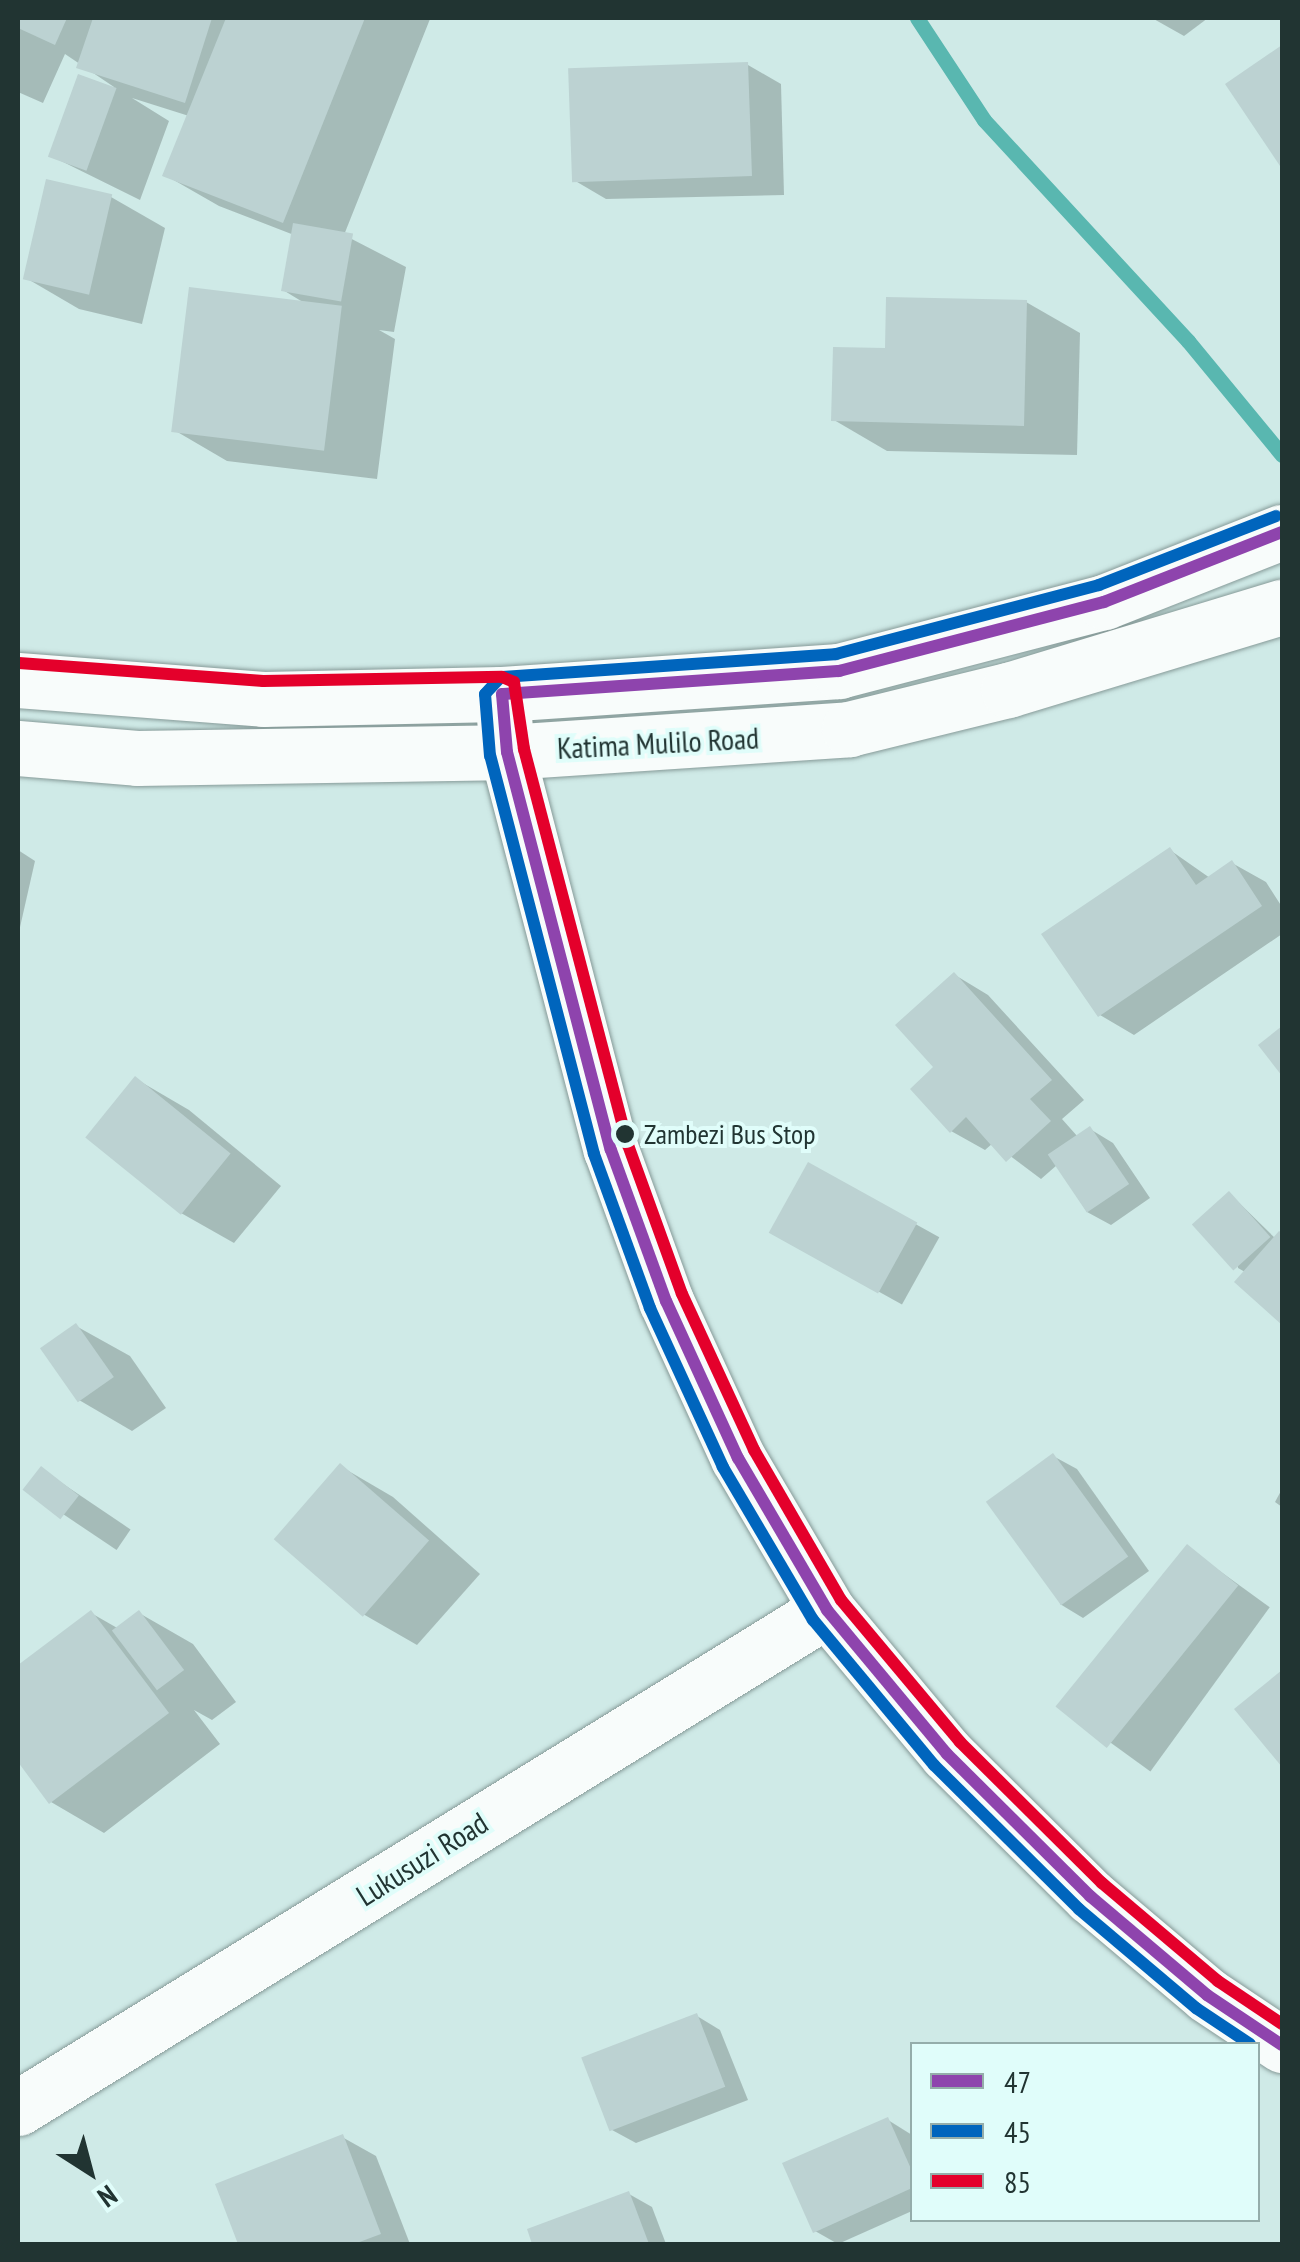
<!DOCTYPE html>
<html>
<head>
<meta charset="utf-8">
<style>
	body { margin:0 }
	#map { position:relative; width:1300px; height:2262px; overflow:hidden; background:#cfeae7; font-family:"PT Sans Narrow",sans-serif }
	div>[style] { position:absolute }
	.shadow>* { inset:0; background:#0003; transform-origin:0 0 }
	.stream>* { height:15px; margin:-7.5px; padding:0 7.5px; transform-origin:7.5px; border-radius:7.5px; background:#59b7b0 }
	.building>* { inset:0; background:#bcd2d2; transform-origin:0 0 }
	.roads { filter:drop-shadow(0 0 2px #869a98) drop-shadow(0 0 2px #869a98) }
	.minor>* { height:55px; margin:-27.5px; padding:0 27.5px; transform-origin:27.5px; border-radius:27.5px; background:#f8fcfb }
	.major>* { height:55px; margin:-27.5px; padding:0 27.5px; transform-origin:27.5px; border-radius:27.5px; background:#f8fcfb }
	.bus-1>* { height:12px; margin:-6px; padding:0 6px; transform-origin:6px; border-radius:6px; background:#8e44ad }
	.bus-2>* { height:12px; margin:-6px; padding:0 6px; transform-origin:6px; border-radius:6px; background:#0065bd }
	.bus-3>* { height:12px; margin:-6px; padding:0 6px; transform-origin:6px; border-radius:6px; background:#e4002b }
	.dots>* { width:28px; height:28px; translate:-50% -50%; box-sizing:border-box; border:5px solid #e0fdfa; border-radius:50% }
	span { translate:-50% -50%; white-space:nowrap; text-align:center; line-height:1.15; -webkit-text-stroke:8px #e0fdfa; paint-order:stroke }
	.bus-label { font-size:28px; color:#213432 }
	.left { translate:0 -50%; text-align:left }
	.street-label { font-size:30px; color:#213432 }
	.frame { position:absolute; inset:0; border:20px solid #213432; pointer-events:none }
	.legend { position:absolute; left:910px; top:2042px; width:350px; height:180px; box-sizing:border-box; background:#e0fdfa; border:2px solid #94adaa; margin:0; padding:12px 18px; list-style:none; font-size:30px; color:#213432 }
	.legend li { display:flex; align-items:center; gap:20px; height:50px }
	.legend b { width:50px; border:2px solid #94adaa }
	.north { position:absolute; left:40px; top:2122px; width:100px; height:100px; -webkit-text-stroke:8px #e0fdfa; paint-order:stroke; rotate:144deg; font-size:28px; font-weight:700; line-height:40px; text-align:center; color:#213432 }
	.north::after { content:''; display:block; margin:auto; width:35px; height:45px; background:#213432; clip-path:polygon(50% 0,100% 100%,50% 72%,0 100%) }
</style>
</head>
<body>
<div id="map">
	<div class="shadow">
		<i style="clip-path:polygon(18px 18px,430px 19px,344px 235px,406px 267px,394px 332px,379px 330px,395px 339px,377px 479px,227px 461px,174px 430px,306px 304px,283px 290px,294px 235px,219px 206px,165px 175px,189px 116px,132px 98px,169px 121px,140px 200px,51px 156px,114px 87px,65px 54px,43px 103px,18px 92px)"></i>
		<i style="clip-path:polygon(1152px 18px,1208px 18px,1184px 36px)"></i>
		<i style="clip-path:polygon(1282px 48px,1282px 165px,1228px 85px)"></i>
		<i style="clip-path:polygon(748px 65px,781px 84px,784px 195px,606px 199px,572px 179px)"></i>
		<i style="clip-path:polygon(48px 182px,111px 197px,165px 228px,142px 324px,79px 309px,26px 278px)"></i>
		<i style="clip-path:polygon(1026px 302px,1080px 333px,1077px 455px,887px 451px,834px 420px)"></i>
		<i style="clip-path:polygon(18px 850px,35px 861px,18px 936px)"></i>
		<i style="clip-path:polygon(1170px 850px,1210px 878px,1232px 863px,1266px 882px,1282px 907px,1282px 934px,1134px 1035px,1100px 1015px)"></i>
		<i style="clip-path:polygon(955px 975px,988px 995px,1084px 1100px,1062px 1119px,1078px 1137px,1090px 1129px,1113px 1143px,1150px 1198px,1111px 1225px,1087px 1212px,1057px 1165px,1041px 1179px,993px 1143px,985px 1150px,951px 1131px,937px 1068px)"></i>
		<i style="clip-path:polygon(136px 1079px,189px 1110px,281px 1186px,234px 1243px,181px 1213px)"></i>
		<i style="left:809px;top:1165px;width:149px;height:77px;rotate:29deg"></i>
		<i style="clip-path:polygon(1230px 1194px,1276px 1239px,1282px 1235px,1282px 1322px,1237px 1281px,1245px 1272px,1238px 1268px)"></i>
		<i style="clip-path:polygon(76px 1326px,130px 1356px,166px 1408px,132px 1431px,79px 1400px)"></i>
		<i style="clip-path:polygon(1053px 1456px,1077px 1469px,1149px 1571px,1083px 1618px,1060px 1604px)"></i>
		<i style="clip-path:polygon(340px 1466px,393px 1497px,480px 1574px,417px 1645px,363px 1614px)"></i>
		<i style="left:41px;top:1469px;width:108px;height:25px;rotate:34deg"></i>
		<i style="clip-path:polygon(1282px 1489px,1282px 1507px,1275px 1502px)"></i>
		<i style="left:1188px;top:1548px;width:101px;height:203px;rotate:36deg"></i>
		<i style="clip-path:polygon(91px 1613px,119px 1629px,139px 1613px,193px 1644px,236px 1702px,212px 1720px,194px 1710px,220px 1744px,104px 1833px,51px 1802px,18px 1758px,18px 1668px)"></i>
		<i style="clip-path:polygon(697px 2016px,720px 2030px,748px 2100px,636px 2143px,612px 2130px)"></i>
		<i style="clip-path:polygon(888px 2120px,912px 2135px,912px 2211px,838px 2244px,815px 2231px)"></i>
		<i style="clip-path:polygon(342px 2137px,376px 2156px,410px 2244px,241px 2244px,218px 2185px)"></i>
		<i style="clip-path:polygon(629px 2194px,652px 2207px,666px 2244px,535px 2244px,530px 2231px)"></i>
	</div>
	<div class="stream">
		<i style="left:917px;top:18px;width:122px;rotate:56.7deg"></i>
		<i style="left:984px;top:120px;width:301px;rotate:47.3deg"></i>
		<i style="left:1188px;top:341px;width:148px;rotate:50.5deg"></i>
	</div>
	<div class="building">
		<i style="clip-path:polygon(18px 18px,67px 18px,55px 45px,18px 28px)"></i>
		<i style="clip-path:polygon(93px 18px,212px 18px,185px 103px,76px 68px)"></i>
		<i style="clip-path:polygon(226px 18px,365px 18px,283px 223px,162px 176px)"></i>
		<i style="clip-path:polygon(1282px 45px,1282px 169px,1225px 84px)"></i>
		<i style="left:748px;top:62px;width:114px;height:180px;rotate:88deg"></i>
		<i style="left:78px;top:74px;width:41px;height:88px;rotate:20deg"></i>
		<i style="left:46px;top:179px;width:68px;height:103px;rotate:13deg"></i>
		<i style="left:293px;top:223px;width:61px;height:69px;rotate:10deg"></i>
		<i style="left:189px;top:287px;width:154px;height:146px;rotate:7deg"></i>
		<i style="clip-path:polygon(886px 297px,1027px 300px,1024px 426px,831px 421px,833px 347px,885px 348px)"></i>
		<i style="clip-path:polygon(1170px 847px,1196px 885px,1232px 860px,1262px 906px,1098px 1017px,1041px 934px)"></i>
		<i style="clip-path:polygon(954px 972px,1052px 1080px,1030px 1099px,1051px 1121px,1006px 1162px,966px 1117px,950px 1133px,910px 1089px,933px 1067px,895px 1025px)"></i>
		<i style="clip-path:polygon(1282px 1026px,1282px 1076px,1258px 1045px)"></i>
		<i style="left:135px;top:1076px;width:123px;height:79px;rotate:39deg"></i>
		<i style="left:1090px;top:1126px;width:70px;height:51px;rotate:56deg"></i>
		<i style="left:808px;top:1162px;width:125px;height:81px;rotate:29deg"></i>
		<i style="left:1229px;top:1191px;width:62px;height:50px;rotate:48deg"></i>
		<i style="clip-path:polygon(1279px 1231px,1282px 1233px,1282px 1325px,1234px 1282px)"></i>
		<i style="left:76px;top:1323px;width:66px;height:44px;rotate:55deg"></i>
		<i style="left:1053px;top:1453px;width:128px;height:83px;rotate:54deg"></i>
		<i style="left:340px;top:1463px;width:118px;height:101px;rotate:41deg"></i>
		<i style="left:41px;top:1466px;width:48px;height:30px;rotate:38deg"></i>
		<i style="left:1187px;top:1544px;width:66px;height:209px;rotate:39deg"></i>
		<i style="clip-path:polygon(91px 1610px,169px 1713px,49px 1804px,18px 1762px,18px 1665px)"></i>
		<i style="left:139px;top:1610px;width:75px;height:34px;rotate:53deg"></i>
		<i style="clip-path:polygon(1282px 1670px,1282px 1767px,1234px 1709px)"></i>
		<i style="left:697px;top:2013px;width:79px;height:124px;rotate:69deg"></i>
		<i style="clip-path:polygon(888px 2117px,912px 2171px,912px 2188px,813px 2233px,782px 2163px)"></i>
		<i style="clip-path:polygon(343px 2134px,381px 2234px,354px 2244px,238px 2244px,215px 2184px)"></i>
		<i style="clip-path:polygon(629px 2191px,649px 2244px,532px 2244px,527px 2229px)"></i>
	</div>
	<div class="roads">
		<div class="minor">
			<i style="left:18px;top:2108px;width:950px;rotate:-31.62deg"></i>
		</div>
		<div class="major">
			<i style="left:18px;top:680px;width:246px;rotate:4.4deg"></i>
			<i style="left:263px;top:699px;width:239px;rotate:-1.2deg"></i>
			<i style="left:502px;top:694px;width:338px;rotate:-3.9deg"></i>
			<i style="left:839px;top:671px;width:274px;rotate:-14.6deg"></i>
			<i style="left:1104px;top:602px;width:191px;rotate:-21.5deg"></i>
			<i style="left:502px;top:694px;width:58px;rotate:85.1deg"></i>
			<i style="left:507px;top:752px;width:411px;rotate:75.4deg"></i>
			<i style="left:611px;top:1150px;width:161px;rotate:70deg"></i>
			<i style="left:666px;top:1301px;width:173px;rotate:65.4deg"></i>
			<i style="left:738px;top:1458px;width:176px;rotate:59.6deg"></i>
			<i style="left:827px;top:1610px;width:187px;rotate:50.2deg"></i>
			<i style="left:947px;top:1754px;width:202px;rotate:44.8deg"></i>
			<i style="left:1090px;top:1896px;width:153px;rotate:40.2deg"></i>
			<i style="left:1207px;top:1995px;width:90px;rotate:33.7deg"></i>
			<i style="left:18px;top:748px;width:119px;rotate:4.8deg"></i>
			<i style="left:137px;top:758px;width:370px;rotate:-0.9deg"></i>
			<i style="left:507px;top:752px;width:343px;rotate:-3.8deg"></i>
			<i style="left:849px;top:729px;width:164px;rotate:-13.8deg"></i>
			<i style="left:1008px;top:690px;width:286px;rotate:-16.9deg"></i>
		</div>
	</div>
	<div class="bus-1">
		<i style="left:502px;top:694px;width:58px;rotate:85.1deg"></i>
		<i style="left:507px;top:752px;width:411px;rotate:75.4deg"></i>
		<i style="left:611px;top:1150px;width:161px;rotate:70deg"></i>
		<i style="left:666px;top:1301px;width:173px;rotate:65.4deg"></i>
		<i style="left:738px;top:1458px;width:176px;rotate:59.6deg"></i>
		<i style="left:827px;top:1610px;width:187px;rotate:50.2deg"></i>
		<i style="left:947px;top:1754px;width:202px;rotate:44.8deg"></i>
		<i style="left:1090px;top:1896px;width:153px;rotate:40.2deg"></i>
		<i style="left:1207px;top:1995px;width:90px;rotate:33.7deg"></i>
		<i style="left:502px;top:694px;width:338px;rotate:-3.9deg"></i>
		<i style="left:839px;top:671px;width:274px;rotate:-14.6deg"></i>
		<i style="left:1104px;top:602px;width:191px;rotate:-21.5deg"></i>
	</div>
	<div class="bus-2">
		<i style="left:1250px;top:2044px;width:65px;rotate:-146.3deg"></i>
		<i style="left:1196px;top:2008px;width:153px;rotate:-139.8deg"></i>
		<i style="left:1079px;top:1909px;width:204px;rotate:-135.2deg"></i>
		<i style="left:934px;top:1765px;width:189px;rotate:-129.8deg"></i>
		<i style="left:813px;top:1620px;width:178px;rotate:-120.5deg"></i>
		<i style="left:723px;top:1467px;width:175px;rotate:-114.7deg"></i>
		<i style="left:650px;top:1308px;width:164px;rotate:-110deg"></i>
		<i style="left:594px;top:1154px;width:411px;rotate:-104.6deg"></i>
		<i style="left:490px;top:756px;width:62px;rotate:-94.6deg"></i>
		<i style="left:485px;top:694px;width:23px;rotate:-47deg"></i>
		<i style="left:501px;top:677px;width:336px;rotate:-3.9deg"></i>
		<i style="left:836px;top:654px;width:272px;rotate:-14.7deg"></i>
		<i style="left:1099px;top:585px;width:190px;rotate:-21.3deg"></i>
	</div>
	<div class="bus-3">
		<i style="left:19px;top:663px;width:245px;rotate:4.2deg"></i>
		<i style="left:263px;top:681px;width:239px;rotate:-1deg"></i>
		<i style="left:502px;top:677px;width:13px;rotate:23deg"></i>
		<i style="left:514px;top:682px;width:68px;rotate:81.5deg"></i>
		<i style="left:524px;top:749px;width:409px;rotate:75.3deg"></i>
		<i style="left:628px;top:1145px;width:158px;rotate:70.1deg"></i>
		<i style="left:682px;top:1294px;width:172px;rotate:65.2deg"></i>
		<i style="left:754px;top:1450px;width:173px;rotate:59.9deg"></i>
		<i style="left:841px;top:1600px;width:185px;rotate:50deg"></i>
		<i style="left:960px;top:1742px;width:200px;rotate:44.8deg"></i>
		<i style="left:1102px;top:1883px;width:152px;rotate:40.2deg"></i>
		<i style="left:1218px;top:1981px;width:77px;rotate:33.9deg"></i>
	</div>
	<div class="dots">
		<i style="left:625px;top:1134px;background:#213432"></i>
	</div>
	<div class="bus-label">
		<span class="left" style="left:644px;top:1134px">Zambezi Bus Stop</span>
	</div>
	<div class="street-label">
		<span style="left:658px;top:743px;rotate:-3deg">Katima Mulilo Road</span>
		<span style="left:422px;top:1859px;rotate:-32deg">Lukusuzi Road</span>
	</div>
	<div class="frame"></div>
	<ul class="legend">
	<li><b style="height:12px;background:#8e44ad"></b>47</li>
	<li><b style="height:12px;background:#0065bd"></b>45</li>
	<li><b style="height:12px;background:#e4002b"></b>85</li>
	</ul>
	<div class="north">N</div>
</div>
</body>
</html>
